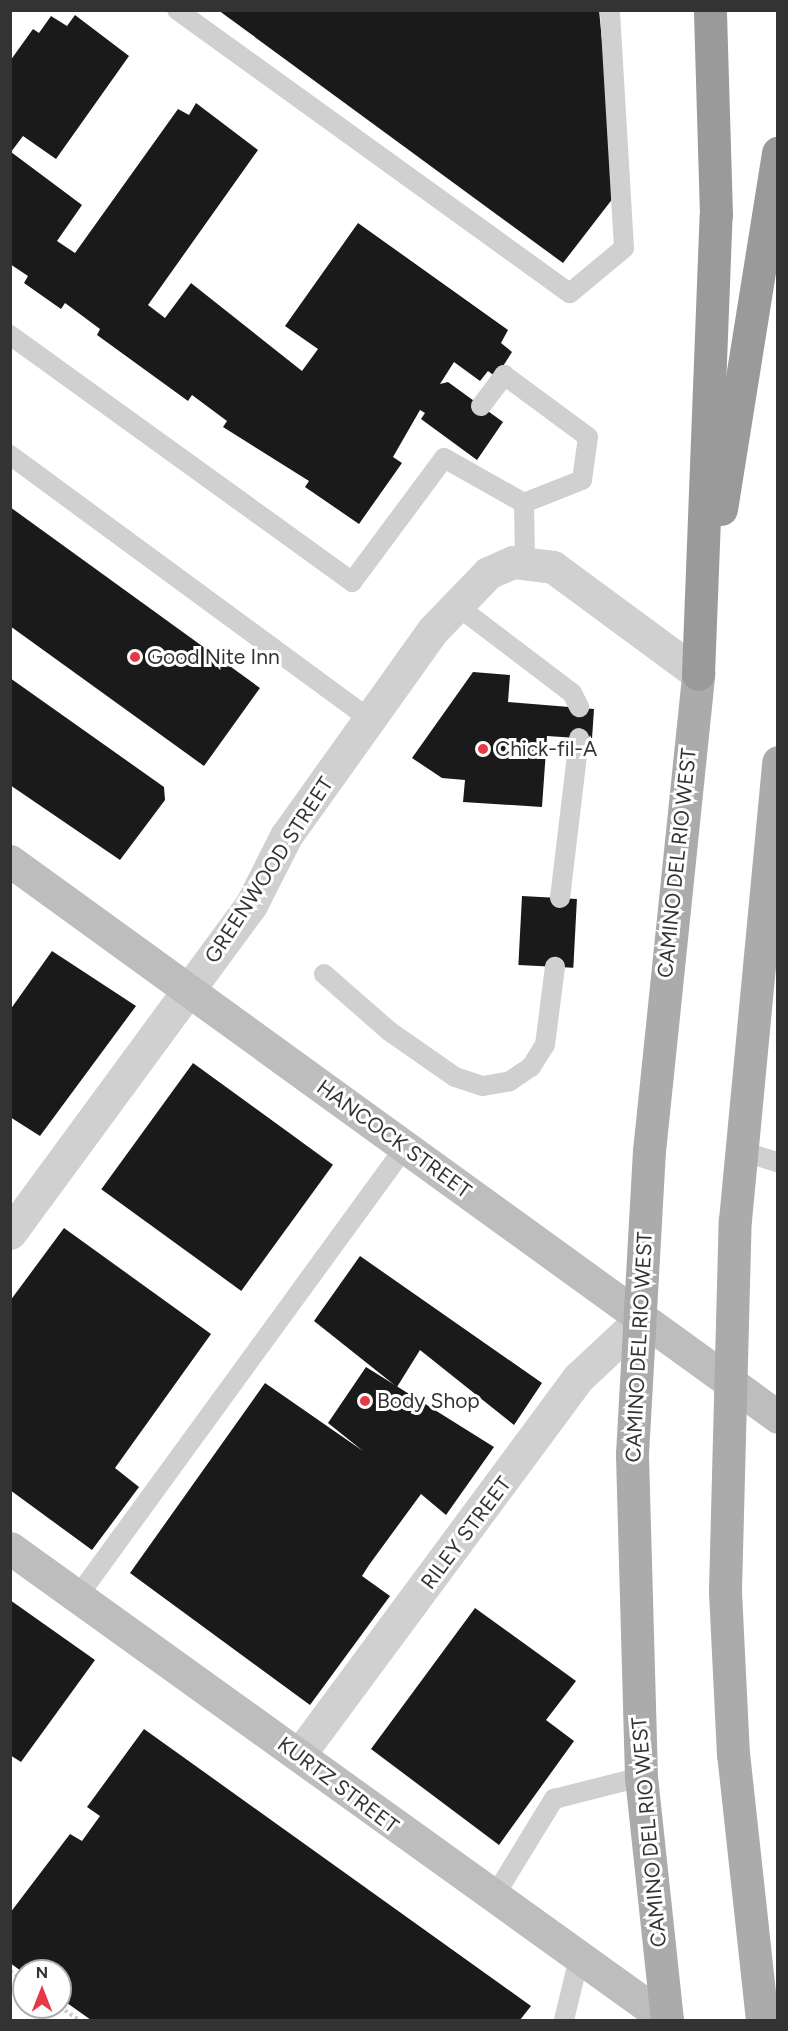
<!DOCTYPE html>
<html>
<head>
<meta charset="utf-8">
<style>
	body { margin:0 }
	#map { position:relative; width:788px; height:2031px; overflow:hidden; background:#fff; font-family:Figtree,sans-serif }
	div>[style] { position:absolute }
	.building>* { inset:0; background:#1a1a1a; transform-origin:0 0 }
	.path>* { height:4px; margin-top:-2px; transform-origin:0; background:repeating-linear-gradient(90deg,#cdcdcd 0 3px,transparent 0 6px) }
	.lane>* { height:20px; margin:-10px; padding:0 10px; transform-origin:10px; border-radius:10px; background:#d0d0d0 }
	.street>* { height:33px; margin:-16.5px; padding:0 16.5px; transform-origin:16.5px; border-radius:16.5px; background:#d0d0d0 }
	.secondary>* { height:33px; margin:-16.5px; padding:0 16.5px; transform-origin:16.5px; border-radius:16.5px; background:#bdbdbd }
	.primary>* { height:33px; margin:-16.5px; padding:0 16.5px; transform-origin:16.5px; border-radius:16.5px; background:#ababab }
	.highway>* { height:33px; margin:-16.5px; padding:0 16.5px; transform-origin:16.5px; border-radius:16.5px; background:#9a9a9a }
	.dots>* { width:16px; height:16px; translate:-50% -50%; box-sizing:border-box; border:3px solid #fff; border-radius:50% }
	span { translate:-50% -50%; white-space:nowrap; text-align:center; line-height:1.15; -webkit-text-stroke:6px #fff; paint-order:stroke }
	.poi-label { font-size:21px; color:#333 }
	.left { translate:0 -50%; text-align:left }
	.street-label { font-size:21px; color:#333 }
	.frame { position:absolute; inset:0; border:12px solid #333; pointer-events:none }
	.north { position:absolute; left:12px; top:1959px; width:60px; height:60px; box-sizing:border-box; background:#fff; border:2px solid #adadad; border-radius:50%; rotate:0deg; font-size:16px; font-weight:700; line-height:24px; text-align:center; color:#333 }
	.north::after { content:''; display:block; margin:auto; width:21px; height:27px; background:#e63946; clip-path:polygon(50% 0,100% 100%,50% 72%,0 100%) }
</style>
</head>
<body>
<div id="map">
	<div class="building">
		<i style="clip-path:polygon(218px 10px,599px 10px,617px 193px,563px 263px)"></i>
		<i style="clip-path:polygon(75px 15px,129px 56px,56px 159px,23px 136px,11px 152px,82px 205px,57px 241px,75px 253px,178px 109px,189px 115px,196px 103px,258px 150px,148px 305px,165px 318px,191px 283px,302px 371px,318px 349px,285px 326px,358px 223px,508px 330px,501px 343px,512px 352px,496px 377px,488px 371px,480px 381px,454px 362px,440px 384px,448px 382px,503px 422px,477px 460px,421px 419px,425px 413px,420px 410px,393px 457px,402px 463px,359px 524px,305px 487px,309px 481px,223px 427px,227px 421px,192px 395px,188px 401px,97px 335px,100px 329px,65px 303px,61px 309px,24px 283px,28px 276px,10px 264px,10px 61px,33px 29px,39px 33px,51px 16px,67px 26px)"></i>
		<i style="clip-path:polygon(10px 507px,260px 688px,204px 766px,10px 626px)"></i>
		<i style="clip-path:polygon(473px 672px,510px 675px,508px 702px,594px 709px,592px 739px,547px 736px,542px 807px,463px 802px,465px 780px,442px 778px,412px 758px)"></i>
		<i style="clip-path:polygon(10px 678px,164px 787px,165px 800px,120px 860px,10px 785px)"></i>
		<i style="left:522px;top:896px;width:55px;height:69px;rotate:3deg"></i>
		<i style="clip-path:polygon(52px 951px,136px 1006px,40px 1136px,10px 1117px,10px 1010px)"></i>
		<i style="left:193px;top:1063px;width:173px;height:156px;rotate:36deg"></i>
		<i style="clip-path:polygon(64px 1228px,211px 1334px,115px 1468px,139px 1487px,92px 1550px,10px 1490px,10px 1301px)"></i>
		<i style="clip-path:polygon(360px 1256px,542px 1383px,514px 1425px,420px 1350px,397px 1387px,314px 1321px)"></i>
		<i style="clip-path:polygon(366px 1367px,494px 1447px,446px 1515px,421px 1494px,369px 1565px,362px 1576px,390px 1596px,310px 1705px,130px 1573px,265px 1383px,363px 1451px,328px 1423px)"></i>
		<i style="clip-path:polygon(10px 1600px,95px 1660px,21px 1762px,10px 1755px)"></i>
		<i style="clip-path:polygon(475px 1608px,576px 1681px,546px 1720px,574px 1741px,499px 1845px,371px 1749px)"></i>
		<i style="clip-path:polygon(144px 1729px,531px 2006px,520px 2020px,91px 2020px,60px 1998px,60px 1971px,24px 1973px,10px 1963px,10px 1913px,70px 1834px,82px 1841px,100px 1816px,87px 1807px)"></i>
	</div>
	<div class="path">
		<i style="left:10px;top:1971px;width:17px;rotate:36deg"></i>
		<i style="left:60px;top:2007px;width:23px;rotate:34deg"></i>
	</div>
	<div class="lane">
		<i style="left:177px;top:10px;width:484px;rotate:35.8deg"></i>
		<i style="left:570px;top:293px;width:70px;rotate:-39.8deg"></i>
		<i style="left:624px;top:248px;width:238px;rotate:-93.4deg"></i>
		<i style="left:10px;top:335px;width:422px;rotate:35.8deg"></i>
		<i style="left:352px;top:582px;width:154px;rotate:-53.4deg"></i>
		<i style="left:444px;top:458px;width:92px;rotate:29.4deg"></i>
		<i style="left:524px;top:503px;width:58px;rotate:89deg"></i>
		<i style="left:481px;top:406px;width:39px;rotate:-53deg"></i>
		<i style="left:504px;top:375px;width:104px;rotate:36.4deg"></i>
		<i style="left:588px;top:437px;width:43px;rotate:97.9deg"></i>
		<i style="left:582px;top:480px;width:62px;rotate:158.4deg"></i>
		<i style="left:10px;top:455px;width:446px;rotate:36.3deg"></i>
		<i style="left:456px;top:605px;width:146px;rotate:37.2deg"></i>
		<i style="left:572px;top:693px;width:16px;rotate:63deg"></i>
		<i style="left:560px;top:898px;width:161px;rotate:-83.2deg"></i>
		<i style="left:324px;top:974px;width:86px;rotate:41.2deg"></i>
		<i style="left:389px;top:1031px;width:80px;rotate:34.9deg"></i>
		<i style="left:455px;top:1077px;width:29px;rotate:18deg"></i>
		<i style="left:483px;top:1086px;width:27px;rotate:-10deg"></i>
		<i style="left:510px;top:1081px;width:25px;rotate:-34deg"></i>
		<i style="left:531px;top:1067px;width:26px;rotate:-58deg"></i>
		<i style="left:545px;top:1045px;width:79px;rotate:-82.7deg"></i>
		<i style="left:741px;top:1151px;width:39px;rotate:17deg"></i>
		<i style="left:78px;top:1596px;width:555px;rotate:-53.93deg"></i>
		<i style="left:492px;top:1900px;width:119px;rotate:-58.5deg"></i>
		<i style="left:554px;top:1799px;width:90px;rotate:-14.2deg"></i>
		<i style="left:564px;top:2020px;width:60px;rotate:-76.4deg"></i>
	</div>
	<div class="street">
		<i style="left:10px;top:1233px;width:407px;rotate:-53.7deg"></i>
		<i style="left:251px;top:905px;width:77px;rotate:-63.1deg"></i>
		<i style="left:286px;top:836px;width:253px;rotate:-54.5deg"></i>
		<i style="left:433px;top:630px;width:79px;rotate:-46deg"></i>
		<i style="left:488px;top:573px;width:27px;rotate:-24deg"></i>
		<i style="left:513px;top:562px;width:40px;rotate:7.1deg"></i>
		<i style="left:553px;top:567px;width:180px;rotate:36.4deg"></i>
		<i style="left:299px;top:1755px;width:470px;rotate:-53.5deg"></i>
		<i style="left:579px;top:1377px;width:86px;rotate:-43.1deg"></i>
	</div>
	<div class="secondary">
		<i style="left:10px;top:861px;width:948px;rotate:35.9deg"></i>
		<i style="left:10px;top:1548px;width:809px;rotate:35.69deg"></i>
	</div>
	<div class="primary">
		<i style="left:667px;top:2020px;width:244px;rotate:-96.1deg"></i>
		<i style="left:641px;top:1777px;width:323px;rotate:-91.6deg"></i>
		<i style="left:632px;top:1454px;width:303px;rotate:-86.8deg"></i>
		<i style="left:649px;top:1151px;width:480px;rotate:-84.1deg"></i>
		<i style="left:762px;top:2020px;width:267px;rotate:-96.2deg"></i>
		<i style="left:733px;top:1755px;width:165px;rotate:-92.8deg"></i>
		<i style="left:725px;top:1590px;width:370px;rotate:-88.5deg"></i>
		<i style="left:735px;top:1220px;width:460px;rotate:-84.6deg"></i>
	</div>
	<div class="highway">
		<i style="left:721px;top:509px;width:361px;rotate:-80.9deg"></i>
		<i style="left:698px;top:674px;width:459px;rotate:-87.8deg"></i>
		<i style="left:716px;top:215px;width:205px;rotate:-91.7deg"></i>
	</div>
	<div class="dots">
		<i style="left:135px;top:657px;background:#e63946"></i>
		<i style="left:483px;top:749px;background:#e63946"></i>
		<i style="left:365px;top:1401px;background:#e63946"></i>
	</div>
	<div class="poi-label">
		<span class="left" style="left:147px;top:657px">Good Nite Inn</span>
		<span class="left" style="left:495px;top:749px">Chick-fil-A</span>
		<span class="left" style="left:377px;top:1401px">Body Shop</span>
	</div>
	<div class="street-label">
		<span style="left:677px;top:863px;rotate:-84deg">CAMINO DEL RIO WEST</span>
		<span style="left:269px;top:870px;rotate:-57deg">GREENWOOD STREET</span>
		<span style="left:394px;top:1139px;rotate:36deg">HANCOCK STREET</span>
		<span style="left:639px;top:1347px;rotate:-87deg">CAMINO DEL RIO WEST</span>
		<span style="left:466px;top:1533px;rotate:-53deg">RILEY STREET</span>
		<span style="left:338px;top:1785px;rotate:37deg">KURTZ STREET</span>
		<span style="left:649px;top:1832px;rotate:-95deg">CAMINO DEL RIO WEST</span>
	</div>
	<div class="frame"></div>
	<div class="north">N</div>
</div>
</body>
</html>
